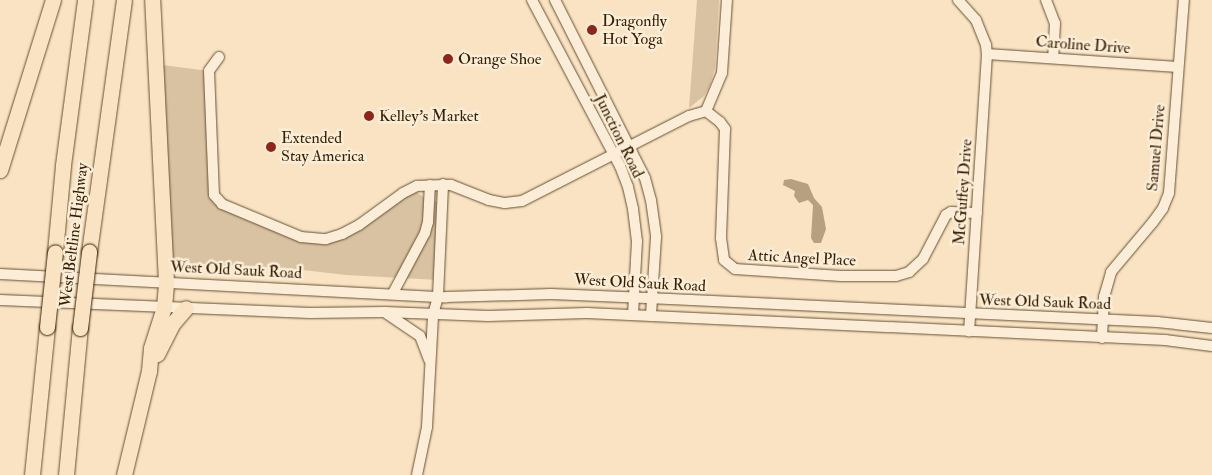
<!DOCTYPE html>
<html>
<head>
<meta charset="utf-8">
<style>
	body { margin:0 }
	#map { position:relative; width:1212px; height:475px; overflow:hidden; background:#f9e3c2; font-family:"IM FELL Double Pica",serif }
	div>[style] { position:absolute }
	.green>* { inset:0; background:#d8c2a1 }
	.water>* { inset:0; background:#b7a080 }
	.roads { filter:drop-shadow(0 0 1px #675030) drop-shadow(0 0 1px #675030) }
	.minor>* { height:10px; margin:-5px; padding:0 5px; transform-origin:5px; border-radius:5px; background:#fbedd7 }
	.highway>* { height:15px; margin:-7.5px; padding:0 7.5px; transform-origin:7.5px; border-radius:7.5px; background:#f9e3c2 }
	.bridges { filter:drop-shadow(0 0 1px #361f00) drop-shadow(0 0 1px #361f00) }
	.highway-bridge>* { height:15px; margin:-7.5px; padding:0 7.5px; transform-origin:7.5px; border-radius:7.5px; background:#f9e3c2 }
	.dots>* { width:14px; height:14px; translate:-50% -50%; box-sizing:border-box; border:2px solid #fbedd7; border-radius:50% }
	span { translate:-50% -50%; white-space:nowrap; text-align:center; line-height:1.15; -webkit-text-stroke:5px #fbedd7; paint-order:stroke }
	.poi-label { font-size:16px; color:#361f00 }
	.left { translate:0 -50%; text-align:left }
	.street-label { font-size:16px; color:#361f00 }
</style>
</head>
<body>
<div id="map">
	<div class="green">
		<i style="clip-path:polygon(697px 0,719px 0,718px 19px,715px 68px,710px 85px,704px 96px,689px 108px)"></i>
		<i style="clip-path:polygon(155px 64px,209px 71px,214px 194px,301px 237px,342px 234px,411px 188px,429px 201px,442px 202px,439px 280px,346px 275px,286px 268px,177px 263px,169px 260px)"></i>
	</div>
	<div class="water">
		<i style="clip-path:polygon(791px 179px,808px 184px,814px 198px,822px 207px,826px 229px,821px 243px,814px 243px,811px 238px,813px 205px,808px 200px,799px 203px,794px 196px,795px 191px,783px 185px,784px 180px)"></i>
	</div>
	<div class="roads">
		<div class="minor">
			<i style="left:532px;top:0;width:188px;rotate:62.1deg"></i>
			<i style="left:620px;top:166px;width:22px;rotate:69deg"></i>
			<i style="left:628px;top:187px;width:23px;rotate:77deg"></i>
			<i style="left:633px;top:209px;width:32px;rotate:83deg"></i>
			<i style="left:637px;top:241px;width:74px;rotate:93.1deg"></i>
			<i style="left:555px;top:0;width:199px;rotate:63.2deg"></i>
			<i style="left:645px;top:178px;width:23px;rotate:75deg"></i>
			<i style="left:651px;top:200px;width:37px;rotate:82deg"></i>
			<i style="left:656px;top:237px;width:78px;rotate:93.7deg"></i>
			<i style="left:958px;top:0;width:27px;rotate:48deg"></i>
			<i style="left:976px;top:20px;width:27px;rotate:68deg"></i>
			<i style="left:986px;top:45px;width:9px;rotate:84deg"></i>
			<i style="left:987px;top:54px;width:278px;rotate:93.7deg"></i>
			<i style="left:1046px;top:0;width:25px;rotate:69deg"></i>
			<i style="left:1055px;top:23px;width:35px;rotate:93deg"></i>
			<i style="left:987px;top:54px;width:191px;rotate:3.9deg"></i>
			<i style="left:219px;top:57px;width:17px;rotate:126deg"></i>
			<i style="left:209px;top:71px;width:124px;rotate:87.7deg"></i>
			<i style="left:214px;top:195px;width:12px;rotate:48deg"></i>
			<i style="left:222px;top:204px;width:86px;rotate:22.7deg"></i>
			<i style="left:301px;top:237px;width:25px;rotate:5deg"></i>
			<i style="left:326px;top:239px;width:17px;rotate:-17deg"></i>
			<i style="left:342px;top:234px;width:19px;rotate:-28deg"></i>
			<i style="left:359px;top:225px;width:54px;rotate:-36deg"></i>
			<i style="left:403px;top:193px;width:16px;rotate:-27deg"></i>
			<i style="left:417px;top:186px;width:34px;rotate:-2deg"></i>
			<i style="left:451px;top:185px;width:41px;rotate:21.5deg"></i>
			<i style="left:489px;top:200px;width:16px;rotate:11deg"></i>
			<i style="left:505px;top:203px;width:17px;rotate:-7deg"></i>
			<i style="left:522px;top:201px;width:187px;rotate:-27deg"></i>
			<i style="left:689px;top:116px;width:18px;rotate:-16deg"></i>
			<i style="left:706px;top:111px;width:18px;rotate:38deg"></i>
			<i style="left:720px;top:122px;width:9px;rotate:54deg"></i>
			<i style="left:725px;top:129px;width:109px;rotate:92.1deg"></i>
			<i style="left:721px;top:238px;width:22px;rotate:82deg"></i>
			<i style="left:724px;top:260px;width:14px;rotate:39deg"></i>
			<i style="left:735px;top:269px;width:106px;rotate:3.8deg"></i>
			<i style="left:841px;top:276px;width:55px"></i>
			<i style="left:896px;top:276px;width:14px;rotate:-17deg"></i>
			<i style="left:909px;top:272px;width:19px;rotate:-43deg"></i>
			<i style="left:923px;top:259px;width:50px;rotate:-62.4deg"></i>
			<i style="left:946px;top:215px;width:6px;rotate:-31deg"></i>
			<i style="left:951px;top:212px;width:26px;rotate:2deg"></i>
			<i style="left:706px;top:111px;width:41px;rotate:-67.2deg"></i>
			<i style="left:722px;top:73px;width:73px;rotate:-86.1deg"></i>
			<i style="left:0;top:274px;width:447px;rotate:3deg"></i>
			<i style="left:446px;top:297px;width:105px;rotate:-1.6deg"></i>
			<i style="left:551px;top:294px;width:119px;rotate:2.4deg"></i>
			<i style="left:670px;top:299px;width:488px;rotate:2.7deg"></i>
			<i style="left:1157px;top:322px;width:55px;rotate:6.2deg"></i>
			<i style="left:393px;top:293px;width:68px;rotate:-61.9deg"></i>
			<i style="left:425px;top:233px;width:11px;rotate:-75deg"></i>
			<i style="left:428px;top:222px;width:37px;rotate:-87deg"></i>
			<i style="left:0;top:300px;width:310px;rotate:2.4deg"></i>
			<i style="left:310px;top:313px;width:75px;rotate:-0.8deg"></i>
			<i style="left:385px;top:312px;width:103px;rotate:2.2deg"></i>
			<i style="left:488px;top:316px;width:99px;rotate:-1.7deg"></i>
			<i style="left:587px;top:313px;width:579px;rotate:2.67deg"></i>
			<i style="left:1165px;top:340px;width:47px;rotate:7.3deg"></i>
			<i style="left:386px;top:313px;width:41px;rotate:34.1deg"></i>
			<i style="left:420px;top:336px;width:25px;rotate:69deg"></i>
			<i style="left:1102px;top:338px;width:41px;rotate:-87.2deg"></i>
			<i style="left:1104px;top:297px;width:26px;rotate:-74deg"></i>
			<i style="left:1111px;top:272px;width:65px;rotate:-50deg"></i>
			<i style="left:1153px;top:222px;width:17px;rotate:-54deg"></i>
			<i style="left:1163px;top:208px;width:16px;rotate:-68deg"></i>
			<i style="left:1169px;top:193px;width:194px;rotate:-85.6deg"></i>
			<i style="left:417px;top:475px;width:49px;rotate:-78.2deg"></i>
			<i style="left:427px;top:427px;width:112px;rotate:-86.9deg"></i>
			<i style="left:433px;top:315px;width:20px;rotate:-75deg"></i>
			<i style="left:438px;top:296px;width:112px;rotate:-87.4deg"></i>
		</div>
		<div class="highway">
			<i style="left:0;top:170px;width:178px;rotate:-72.7deg"></i>
			<i style="left:55px;top:252px;width:87px;rotate:-84.7deg"></i>
			<i style="left:63px;top:165px;width:166px;rotate:-82.4deg"></i>
			<i style="left:89px;top:252px;width:254px;rotate:-82.1deg"></i>
			<i style="left:157px;top:354px;width:34px;rotate:-63deg"></i>
			<i style="left:172px;top:324px;width:21px;rotate:-49deg"></i>
			<i style="left:32px;top:475px;width:149px;rotate:-84.2deg"></i>
			<i style="left:66px;top:475px;width:148px;rotate:-84.6deg"></i>
			<i style="left:124px;top:475px;width:107px;rotate:-76.5deg"></i>
			<i style="left:149px;top:371px;width:23px;rotate:-85deg"></i>
			<i style="left:151px;top:348px;width:43px;rotate:-72.4deg"></i>
			<i style="left:164px;top:307px;width:25px;rotate:-85deg"></i>
			<i style="left:166px;top:282px;width:282px;rotate:-92.8deg"></i>
		</div>
	</div>
	<div class="bridges">
		<div class="highway-bridge">
			<i style="left:47px;top:327px;width:75px;rotate:-83.9deg"></i>
			<i style="left:80px;top:328px;width:77px;rotate:-83.2deg"></i>
		</div>
	</div>
	<div class="dots">
		<i style="left:592px;top:30px;background:#8f2418"></i>
		<i style="left:448px;top:59px;background:#8f2418"></i>
		<i style="left:369px;top:116px;background:#8f2418"></i>
		<i style="left:271px;top:147px;background:#8f2418"></i>
	</div>
	<div class="poi-label">
		<span class="left" style="left:602px;top:30px">Dragonfly<br>Hot Yoga</span>
		<span class="left" style="left:458px;top:59px">Orange Shoe</span>
		<span class="left" style="left:379px;top:116px">Kelley's Market</span>
		<span class="left" style="left:281px;top:147px">Extended<br>Stay America</span>
	</div>
	<div class="street-label">
		<span style="left:1083px;top:45px;rotate:4deg">Caroline Drive</span>
		<span style="left:619px;top:136px;rotate:64deg">Junction Road</span>
		<span style="left:1156px;top:148px;rotate:-85deg">Samuel Drive</span>
		<span style="left:963px;top:192px;rotate:-86deg">McGuffey Drive</span>
		<span style="left:74px;top:235px;rotate:-83deg">West Beltline Highway</span>
		<span style="left:802px;top:258px;rotate:3deg">Attic Angel Place</span>
		<span style="left:236px;top:270px;rotate:3deg">West Old Sauk Road</span>
		<span style="left:640px;top:283px;rotate:3deg">West Old Sauk Road</span>
		<span style="left:1045px;top:302px;rotate:2deg">West Old Sauk Road</span>
	</div>
</div>
</body>
</html>
